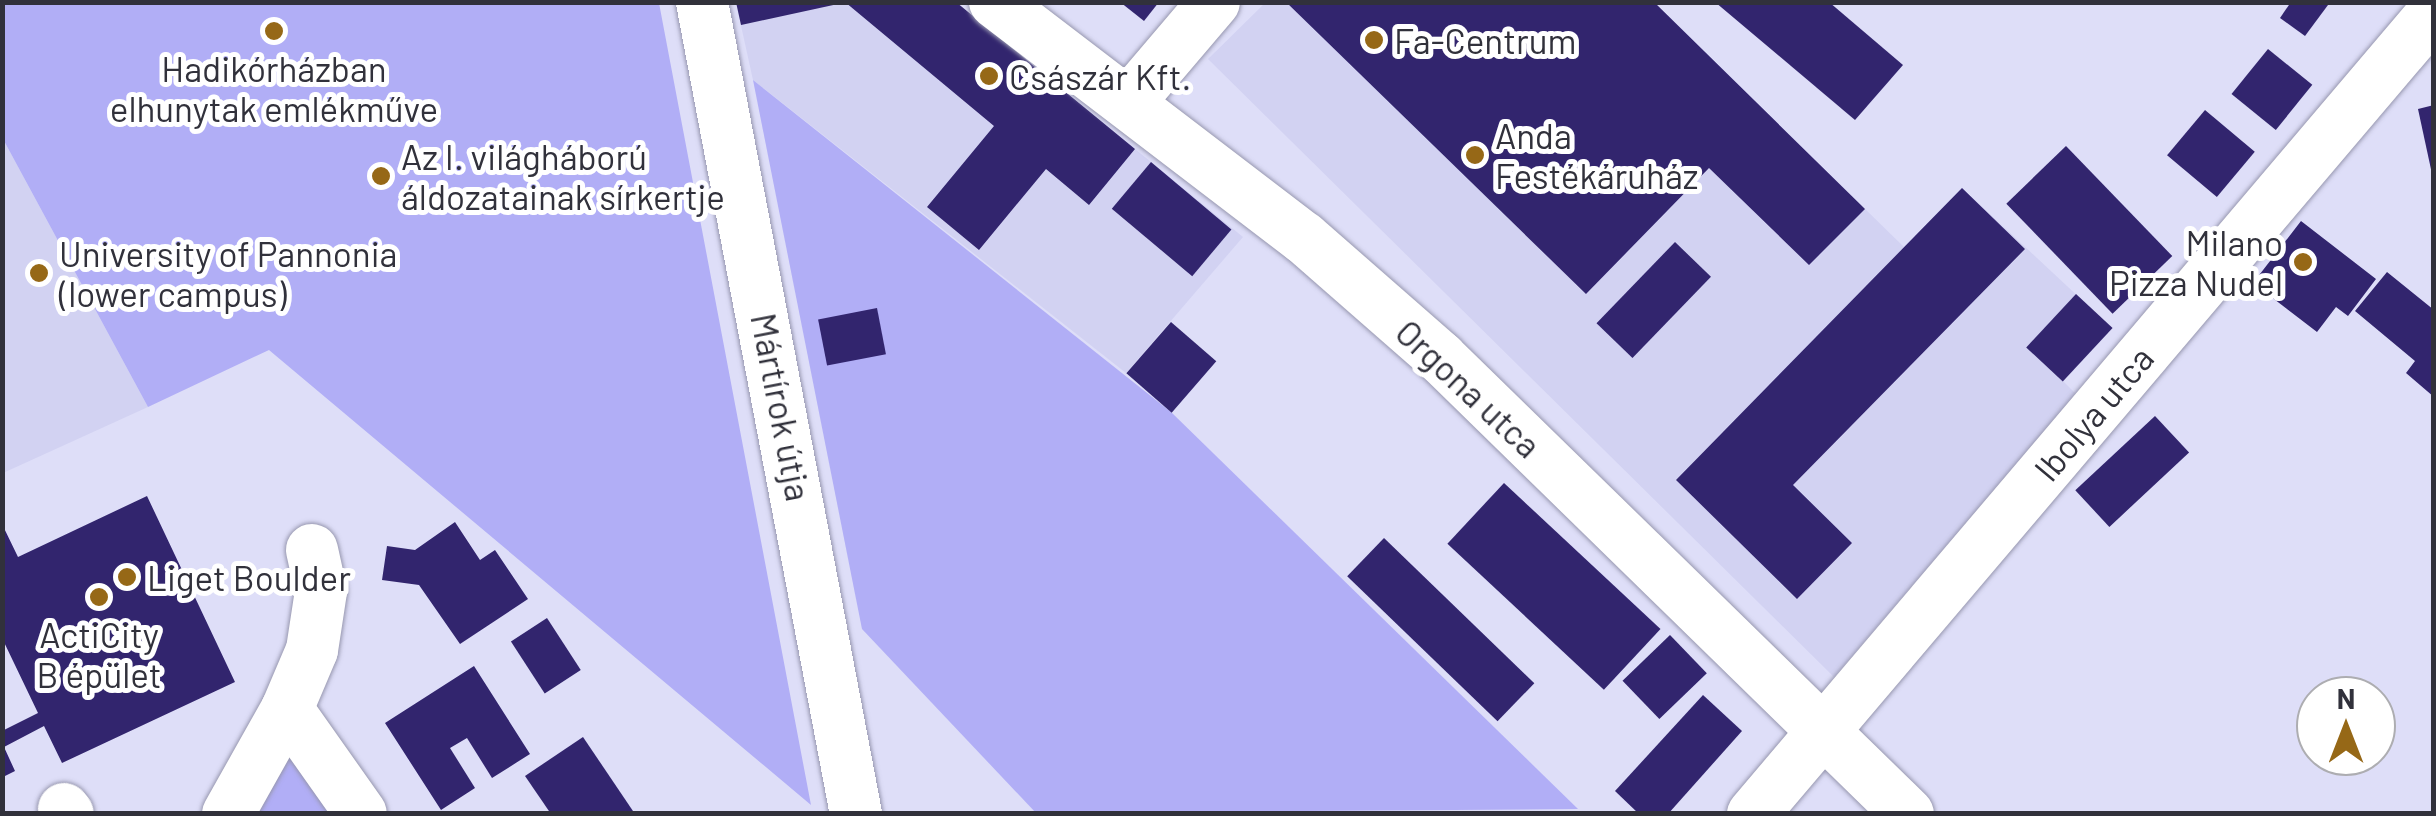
<!DOCTYPE html>
<html>
<head>
<meta charset="utf-8">
<style>
	body { margin:0 }
	#map { position:relative; width:2436px; height:816px; overflow:hidden; background:#dedef8; font-family:Barlow,sans-serif }
	div>[style] { position:absolute }
	.built>* { inset:0; background:#d2d2f2 }
	.green>* { inset:0; background:#b1aef6 }
	.building>* { inset:0; background:#32256e; transform-origin:0 0 }
	.roads { filter:drop-shadow(0 0 2px #9797af) drop-shadow(0 0 2px #9797af) }
	.minor>* { height:52px; margin:-26px; padding:0 26px; transform-origin:26px; border-radius:26px; background:#fff }
	.dots>* { width:28px; height:28px; translate:-50% -50%; box-sizing:border-box; border:5px solid #fff; border-radius:50% }
	span { translate:-50% -50%; white-space:nowrap; text-align:center; line-height:1.15; -webkit-text-stroke:10px #fff; paint-order:stroke }
	.poi-label { font-size:35px; color:#31313b }
	.left { translate:0 -50%; text-align:left }
	.right { translate:-100% -50%; text-align:right }
	.street-label { font-size:35px; color:#31313b }
	.frame { position:absolute; inset:0; border:5px solid #31313b; pointer-events:none }
	.north { position:absolute; left:2296px; top:676px; width:100px; height:100px; box-sizing:border-box; background:#fff; border:2px solid #adadb1; border-radius:50%; rotate:0deg; font-size:28px; font-weight:700; line-height:40px; text-align:center; color:#31313b }
	.north::after { content:''; display:block; margin:auto; width:35px; height:45px; background:#966817; clip-path:polygon(50% 0,100% 100%,50% 72%,0 100%) }
</style>
</head>
<body>
<div id="map">
	<div class="built">
		<i style="clip-path:polygon(736px 3px,956px 3px,1243px 237px,1126px 373px,753px 80px)"></i>
		<i style="clip-path:polygon(1265px 3px,1654px 3px,1904px 247px,1962px 188px,2112px 328px,2062px 380px,2076px 394px,1834px 677px,1208px 59px)"></i>
		<i style="clip-path:polygon(3px 139px,148px 407px,3px 473px,2px 473px)"></i>
	</div>
	<div class="green">
		<i style="clip-path:polygon(2px 3px,659px 3px,811px 805px,269px 350px,148px 407px,3px 139px)"></i>
		<i style="clip-path:polygon(753px 80px,1171px 412px,1578px 809px,1036px 813px,862px 629px)"></i>
		<i style="clip-path:polygon(305px 714px,376px 814px,252px 814px)"></i>
	</div>
	<div class="building">
		<i style="clip-path:polygon(736px 2px,838px 2px,838px 4px,741px 25px)"></i>
		<i style="clip-path:polygon(845px 2px,956px 2px,1135px 149px,1089px 205px,1046px 169px,979px 250px,927px 207px,994px 126px)"></i>
		<i style="clip-path:polygon(1120px 2px,1159px 2px,1144px 21px)"></i>
		<i style="clip-path:polygon(1286px 2px,1654px 2px,1865px 209px,1809px 265px,1709px 168px,1586px 294px)"></i>
		<i style="clip-path:polygon(1715px 2px,1829px 2px,1903px 65px,1855px 120px)"></i>
		<i style="clip-path:polygon(2291px 2px,2324px 2px,2328px 5px,2305px 36px,2280px 18px)"></i>
		<i style="left:2268px;top:49px;width:57px;height:58px;rotate:39deg"></i>
		<i style="clip-path:polygon(2434px 105px,2434px 173px,2432px 174px,2418px 109px)"></i>
		<i style="left:2205px;top:110px;width:65px;height:59px;rotate:40deg"></i>
		<i style="left:2066px;top:146px;width:153px;height:83px;rotate:46deg"></i>
		<i style="left:1151px;top:162px;width:105px;height:61px;rotate:40deg"></i>
		<i style="clip-path:polygon(1962px 188px,2025px 249px,1793px 485px,1852px 543px,1797px 599px,1676px 480px)"></i>
		<i style="clip-path:polygon(2301px 221px,2376px 279px,2348px 316px,2336px 307px,2317px 332px,2253px 283px)"></i>
		<i style="left:1675px;top:242px;width:50px;height:113px;rotate:44deg"></i>
		<i style="clip-path:polygon(2387px 272px,2434px 310px,2434px 397px,2406px 373px,2415px 361px,2355px 311px)"></i>
		<i style="left:2076px;top:294px;width:50px;height:73px;rotate:43deg"></i>
		<i style="left:877px;top:308px;width:47px;height:60px;rotate:79deg"></i>
		<i style="left:1171px;top:322px;width:60px;height:68px;rotate:41deg"></i>
		<i style="left:2155px;top:416px;width:50px;height:109px;rotate:47deg"></i>
		<i style="left:1504px;top:483px;width:214px;height:83px;rotate:43deg"></i>
		<i style="clip-path:polygon(147px 496px,235px 682px,62px 763px,44px 726px,4px 747px,15px 771px,3px 777px,2px 731px,38px 713px,2px 638px,2px 524px,18px 557px)"></i>
		<i style="clip-path:polygon(455px 522px,480px 560px,495px 550px,528px 599px,460px 644px,419px 585px,382px 580px,387px 546px,415px 550px)"></i>
		<i style="left:1384px;top:538px;width:209px;height:53px;rotate:44deg"></i>
		<i style="left:547px;top:618px;width:62px;height:43px;rotate:57deg"></i>
		<i style="left:1670px;top:635px;width:53px;height:66px;rotate:46deg"></i>
		<i style="clip-path:polygon(474px 666px,530px 754px,492px 778px,467px 738px,450px 748px,475px 788px,441px 810px,385px 723px)"></i>
		<i style="clip-path:polygon(1703px 695px,1742px 731px,1668px 814px,1639px 814px,1615px 791px)"></i>
		<i style="clip-path:polygon(583px 737px,635px 814px,551px 814px,525px 776px)"></i>
	</div>
	<div class="roads">
		<div class="minor">
			<i style="left:702px;top:2px;width:826px;rotate:79.26deg"></i>
			<i style="left:995px;top:2px;width:389px;rotate:37.4deg"></i>
			<i style="left:1304px;top:238px;width:181px;rotate:41.2deg"></i>
			<i style="left:1440px;top:357px;width:654px;rotate:44.32deg"></i>
			<i style="left:1129px;top:102px;width:131px;rotate:-49.6deg"></i>
			<i style="left:287px;top:709px;width:128px;rotate:54.8deg"></i>
			<i style="left:64px;top:809px;width:6px;rotate:51deg"></i>
			<i style="left:228px;top:814px;width:120px;rotate:-60.7deg"></i>
			<i style="left:287px;top:709px;width:64px;rotate:-67deg"></i>
			<i style="left:312px;top:650px;width:60px;rotate:-81.3deg"></i>
			<i style="left:321px;top:591px;width:42px;rotate:-102.4deg"></i>
			<i style="left:1753px;top:814px;width:1052px;rotate:-49.66deg"></i>
		</div>
	</div>
	<div class="dots">
		<i style="left:274px;top:31px;background:#966817"></i>
		<i style="left:1374px;top:40px;background:#966817"></i>
		<i style="left:989px;top:76px;background:#966817"></i>
		<i style="left:1475px;top:155px;background:#966817"></i>
		<i style="left:381px;top:176px;background:#966817"></i>
		<i style="left:2303px;top:262px;background:#966817"></i>
		<i style="left:39px;top:273px;background:#966817"></i>
		<i style="left:127px;top:577px;background:#966817"></i>
		<i style="left:99px;top:597px;background:#966817"></i>
	</div>
	<div class="poi-label">
		<span class="left" style="left:1394px;top:40px">Fa-Centrum</span>
		<span style="left:274px;top:88px">Hadikórházban<br>elhunytak emlékműve</span>
		<span class="left" style="left:1009px;top:76px">Császár Kft.</span>
		<span class="left" style="left:1495px;top:155px">Anda<br>Festékáruház</span>
		<span class="left" style="left:401px;top:176px">Az I. világháború<br>áldozatainak sírkertje</span>
		<span class="right" style="left:2283px;top:262px">Milano<br>Pizza Nudel</span>
		<span class="left" style="left:59px;top:273px">University of Pannonia<br>(lower campus)</span>
		<span class="left" style="left:147px;top:577px">Liget Boulder</span>
		<span style="left:99px;top:654px">ActiCity<br>B épület</span>
	</div>
	<div class="street-label">
		<span style="left:1469px;top:388px;rotate:43deg">Orgona utca</span>
		<span style="left:782px;top:407px;rotate:79deg">Mártírok útja</span>
		<span style="left:2093px;top:413px;rotate:-50deg">Ibolya utca</span>
	</div>
	<div class="frame"></div>
	<div class="north">N</div>
</div>
</body>
</html>
